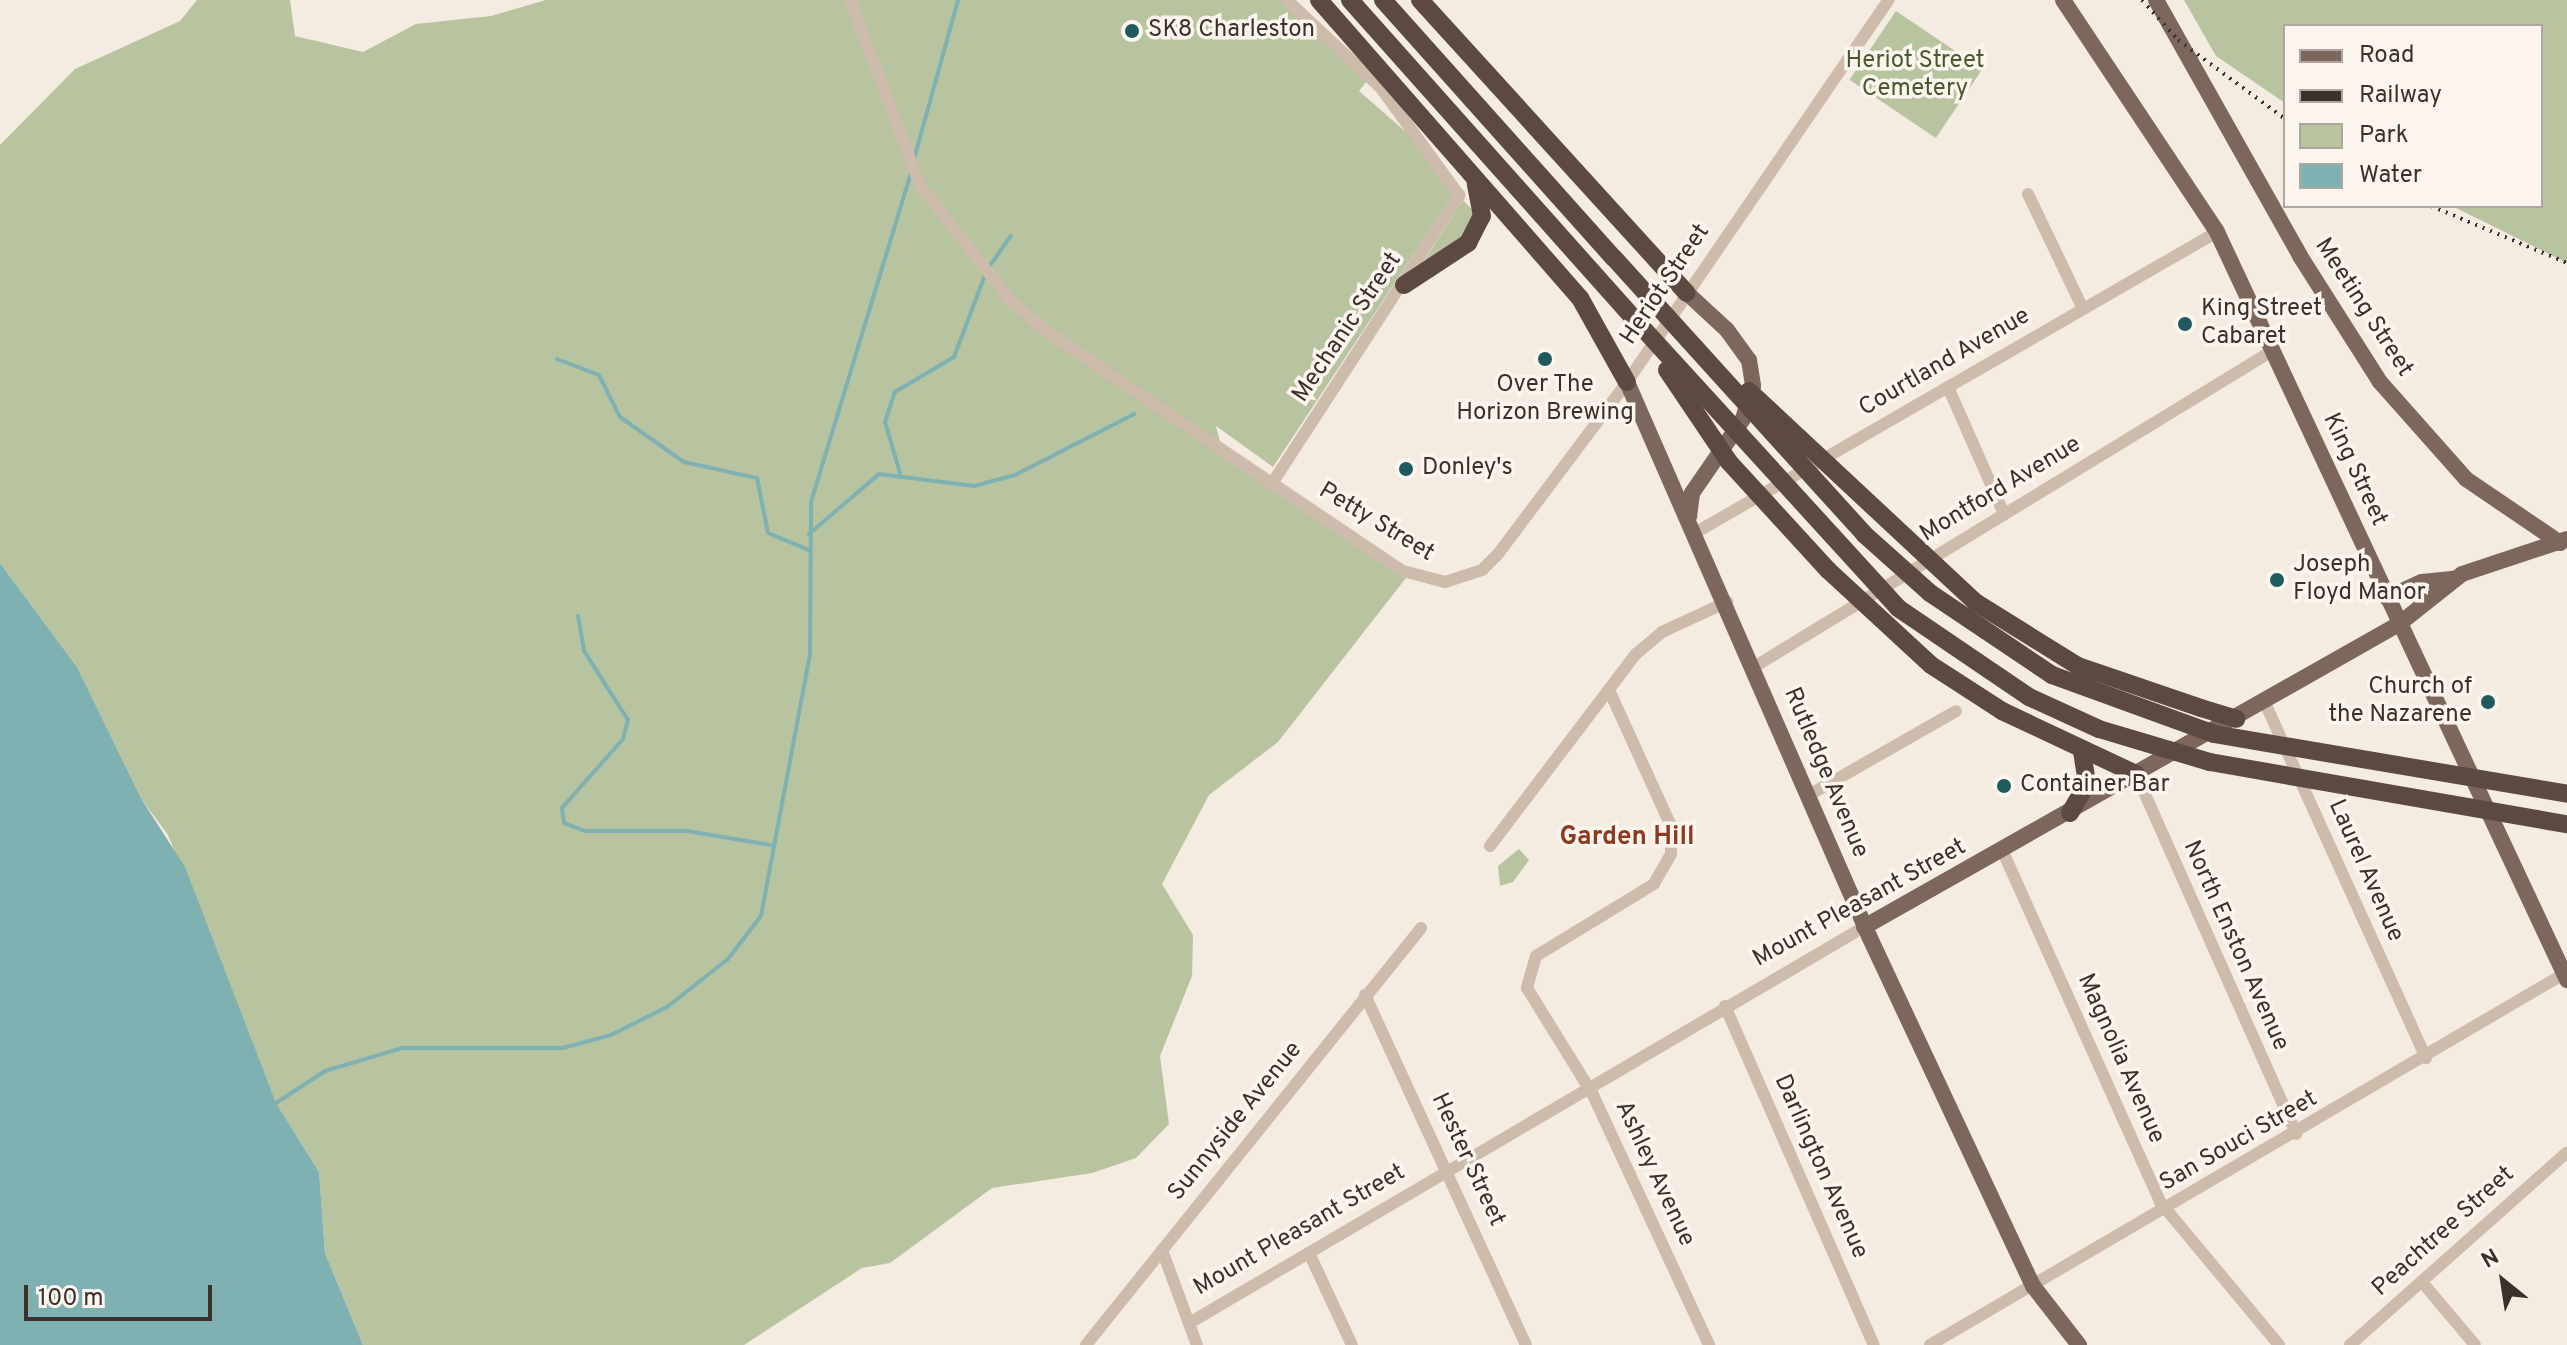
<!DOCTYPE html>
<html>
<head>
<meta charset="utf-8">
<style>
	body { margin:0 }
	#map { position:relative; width:2567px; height:1345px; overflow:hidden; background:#f4ebe1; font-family:Overpass,sans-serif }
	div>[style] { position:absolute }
	.green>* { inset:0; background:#b8c4a0; transform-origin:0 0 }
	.water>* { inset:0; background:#7fb0b2 }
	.stream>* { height:4px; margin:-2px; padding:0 2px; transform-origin:2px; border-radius:2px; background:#7fb0b2 }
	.minor>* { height:12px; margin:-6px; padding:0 6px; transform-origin:6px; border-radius:6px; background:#cdbbac }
	.major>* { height:16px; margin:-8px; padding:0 8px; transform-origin:8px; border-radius:8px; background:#7d675c }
	.highway>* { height:18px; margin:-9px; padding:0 9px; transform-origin:9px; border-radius:9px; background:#5c4a42 }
	.rail>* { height:4px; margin-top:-2px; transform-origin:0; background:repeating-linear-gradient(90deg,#3b302b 0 2px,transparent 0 8px) }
	.highway-bridge>* { height:18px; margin:-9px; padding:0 9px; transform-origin:9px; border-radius:9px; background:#5c4a42 }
	.dots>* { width:22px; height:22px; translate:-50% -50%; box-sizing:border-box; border:4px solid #fbf5ee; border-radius:50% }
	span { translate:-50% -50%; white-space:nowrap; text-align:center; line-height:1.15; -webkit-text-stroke:7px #fbf5ee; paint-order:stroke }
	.poi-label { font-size:24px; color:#3b302b }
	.left { translate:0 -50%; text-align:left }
	.right { translate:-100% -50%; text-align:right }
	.park-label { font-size:24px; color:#4a5a2e }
	.street-label { font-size:24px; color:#3b302b }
	.neighbourhood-label { font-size:26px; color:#8c3b22; font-weight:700 }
	.legend { position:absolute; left:2283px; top:24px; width:260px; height:184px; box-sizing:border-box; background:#fbf5ee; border:2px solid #aea6a0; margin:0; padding:10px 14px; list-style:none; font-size:24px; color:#3b302b }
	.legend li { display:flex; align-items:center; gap:16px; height:40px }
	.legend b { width:40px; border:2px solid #aea6a0 }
	.north { position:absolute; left:2463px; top:1241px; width:80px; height:80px; -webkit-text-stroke:6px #fbf5ee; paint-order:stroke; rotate:330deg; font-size:22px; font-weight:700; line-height:32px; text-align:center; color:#3b302b }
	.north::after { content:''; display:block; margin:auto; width:28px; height:36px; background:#3b302b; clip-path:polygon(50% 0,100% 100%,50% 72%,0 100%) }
	.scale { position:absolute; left:24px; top:1285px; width:188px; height:36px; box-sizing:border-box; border:4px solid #3b302b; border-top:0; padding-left:10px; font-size:24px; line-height:28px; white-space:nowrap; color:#3b302b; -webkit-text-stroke:6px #fbf5ee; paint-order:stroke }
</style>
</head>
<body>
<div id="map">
	<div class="green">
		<i style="clip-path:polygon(197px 0,290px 0,295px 36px,363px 52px,416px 24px,491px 16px,546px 0,1287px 0,1370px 77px,1359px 91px,1422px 146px,1456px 190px,1273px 467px,1216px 426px,1223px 454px,1409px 574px,1278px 742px,1209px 795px,1162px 884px,1193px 935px,1192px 976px,1160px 1056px,1169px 1124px,1136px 1158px,1092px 1173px,992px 1188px,890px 1263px,862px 1268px,744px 1345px,363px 1345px,325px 1253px,319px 1172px,276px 1103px,168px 835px,142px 800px,77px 667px,0 563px,0 145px,75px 69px,180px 21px)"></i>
		<i style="clip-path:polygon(2184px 0,2567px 0,2567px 263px,2452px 206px,2541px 206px,2541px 26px,2285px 26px,2285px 103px,2216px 56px)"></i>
		<i style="left:1896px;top:11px;width:104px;height:83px;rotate:34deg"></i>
		<i style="clip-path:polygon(1463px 200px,1477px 215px,1463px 238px,1421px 266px)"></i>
		<i style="clip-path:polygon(1519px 849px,1529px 860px,1513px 882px,1500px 886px,1498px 866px)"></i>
	</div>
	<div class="water">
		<i style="clip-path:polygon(0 563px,77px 667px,142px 800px,185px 867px,276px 1103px,319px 1172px,325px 1253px,363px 1345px,0 1345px)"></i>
	</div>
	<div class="stream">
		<i style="left:914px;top:159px;width:165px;rotate:-74.5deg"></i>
		<i style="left:989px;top:267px;width:38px;rotate:-55deg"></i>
		<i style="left:557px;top:359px;width:45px;rotate:20.9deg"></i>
		<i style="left:599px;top:375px;width:47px;rotate:63.4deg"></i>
		<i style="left:620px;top:417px;width:78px;rotate:35.1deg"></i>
		<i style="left:684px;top:462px;width:75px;rotate:12.4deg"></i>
		<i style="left:757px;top:478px;width:56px;rotate:78.7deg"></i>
		<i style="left:768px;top:533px;width:44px;rotate:22.5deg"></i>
		<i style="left:900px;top:473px;width:53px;rotate:-106.4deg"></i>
		<i style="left:885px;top:422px;width:32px;rotate:-72deg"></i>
		<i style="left:895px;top:392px;width:69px;rotate:-30.7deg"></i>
		<i style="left:954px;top:357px;width:88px;rotate:-69.3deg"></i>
		<i style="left:809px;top:534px;width:92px;rotate:-40.6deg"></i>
		<i style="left:879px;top:474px;width:96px;rotate:7.2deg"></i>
		<i style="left:974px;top:486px;width:42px;rotate:-15deg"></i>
		<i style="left:1015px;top:475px;width:134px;rotate:-27.1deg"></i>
		<i style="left:578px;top:616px;width:36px;rotate:80deg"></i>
		<i style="left:584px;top:651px;width:82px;rotate:57.5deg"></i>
		<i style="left:628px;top:720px;width:20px;rotate:105deg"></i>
		<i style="left:623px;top:739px;width:92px;rotate:131.5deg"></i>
		<i style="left:562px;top:808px;width:15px;rotate:82deg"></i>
		<i style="left:564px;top:823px;width:22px;rotate:21deg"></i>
		<i style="left:585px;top:831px;width:102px"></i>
		<i style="left:687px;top:831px;width:85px;rotate:9.5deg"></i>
		<i style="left:276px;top:1103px;width:59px;rotate:-33.1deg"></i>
		<i style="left:325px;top:1071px;width:80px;rotate:-16.6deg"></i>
		<i style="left:402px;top:1048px;width:161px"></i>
		<i style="left:563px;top:1048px;width:50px;rotate:-15.2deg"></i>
		<i style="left:611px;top:1035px;width:63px;rotate:-26.6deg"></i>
		<i style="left:667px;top:1007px;width:78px;rotate:-38.2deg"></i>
		<i style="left:728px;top:959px;width:54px;rotate:-52.5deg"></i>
		<i style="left:761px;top:916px;width:268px;rotate:-79.4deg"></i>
		<i style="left:810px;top:653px;width:151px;rotate:-89.6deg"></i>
		<i style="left:811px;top:502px;width:345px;rotate:-73.1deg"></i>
	</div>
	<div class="minor">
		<i style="left:850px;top:0;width:198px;rotate:69.3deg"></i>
		<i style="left:920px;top:185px;width:145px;rotate:52deg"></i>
		<i style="left:1009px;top:299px;width:50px;rotate:41deg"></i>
		<i style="left:1047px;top:332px;width:429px;rotate:33.9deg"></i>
		<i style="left:1403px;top:571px;width:43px;rotate:14.7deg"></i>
		<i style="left:1445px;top:582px;width:39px;rotate:-18deg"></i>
		<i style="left:1482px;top:570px;width:23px;rotate:-45deg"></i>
		<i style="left:1498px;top:554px;width:215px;rotate:-53.1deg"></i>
		<i style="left:1627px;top:382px;width:463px;rotate:-55.6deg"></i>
		<i style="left:2028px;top:194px;width:127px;rotate:64.4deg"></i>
		<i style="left:1948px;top:387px;width:139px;rotate:66.2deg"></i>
		<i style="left:1271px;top:485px;width:346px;rotate:-57deg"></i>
		<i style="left:1459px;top:195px;width:132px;rotate:-126.1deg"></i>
		<i style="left:1381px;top:88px;width:129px;rotate:-136.9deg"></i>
		<i style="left:1695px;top:533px;width:603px;rotate:-29.97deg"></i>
		<i style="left:1754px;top:667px;width:607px;rotate:-31.38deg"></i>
		<i style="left:1609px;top:690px;width:149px;rotate:65.5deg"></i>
		<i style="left:1671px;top:826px;width:28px;rotate:90deg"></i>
		<i style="left:1671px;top:854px;width:34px;rotate:120deg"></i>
		<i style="left:1654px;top:884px;width:138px;rotate:148.6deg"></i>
		<i style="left:1536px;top:956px;width:33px;rotate:106deg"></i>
		<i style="left:1527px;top:988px;width:126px;rotate:58.3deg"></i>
		<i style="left:1593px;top:1095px;width:276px;rotate:65.1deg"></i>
		<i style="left:2265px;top:703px;width:390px;rotate:65.6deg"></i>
		<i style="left:2136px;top:774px;width:394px;rotate:66deg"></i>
		<i style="left:1809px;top:795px;width:169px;rotate:-29.7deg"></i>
		<i style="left:1490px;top:846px;width:241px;rotate:-52.8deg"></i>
		<i style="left:1636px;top:654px;width:34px;rotate:-40deg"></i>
		<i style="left:1662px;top:632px;width:72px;rotate:-24.8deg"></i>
		<i style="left:2003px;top:852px;width:384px;rotate:65.8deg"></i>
		<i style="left:2160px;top:1202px;width:186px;rotate:50.2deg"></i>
		<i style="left:1365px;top:995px;width:385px;rotate:65.3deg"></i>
		<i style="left:1725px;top:1006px;width:370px;rotate:66.3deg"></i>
		<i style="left:1162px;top:1250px;width:101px;rotate:69.8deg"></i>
		<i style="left:1310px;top:1255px;width:99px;rotate:65deg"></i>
		<i style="left:2422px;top:1282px;width:82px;rotate:49.9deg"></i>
		<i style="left:1191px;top:1322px;width:780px;rotate:-30.41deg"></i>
		<i style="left:1086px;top:1345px;width:535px;rotate:-51.22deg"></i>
		<i style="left:1930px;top:1345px;width:738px;rotate:-30.35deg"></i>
		<i style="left:2350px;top:1345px;width:290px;rotate:-41.6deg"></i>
	</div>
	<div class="major">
		<i style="left:2063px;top:0;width:278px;rotate:56.4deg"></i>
		<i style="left:2217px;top:232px;width:826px;rotate:64.92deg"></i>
		<i style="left:2156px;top:0;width:294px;rotate:60.6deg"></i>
		<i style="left:2300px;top:256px;width:149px;rotate:57.6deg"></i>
		<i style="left:2380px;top:382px;width:130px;rotate:48.4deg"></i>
		<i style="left:2466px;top:479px;width:114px;rotate:34.2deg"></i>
		<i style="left:1687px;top:293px;width:54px;rotate:42.8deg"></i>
		<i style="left:1727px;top:330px;width:37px;rotate:54deg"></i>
		<i style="left:1749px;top:360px;width:26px;rotate:81deg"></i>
		<i style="left:1753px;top:386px;width:34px;rotate:107deg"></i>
		<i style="left:1743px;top:419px;width:90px;rotate:124.6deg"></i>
		<i style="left:1692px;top:493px;width:24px;rotate:97deg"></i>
		<i style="left:1627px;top:382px;width:605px;rotate:66.4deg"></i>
		<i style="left:1869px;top:936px;width:387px;rotate:64.9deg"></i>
		<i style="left:2033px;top:1286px;width:75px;rotate:52.1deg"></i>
		<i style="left:2387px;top:598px;width:38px;rotate:-25deg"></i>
		<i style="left:2422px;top:582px;width:30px;rotate:-6deg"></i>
		<i style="left:1864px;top:927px;width:615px;rotate:-29.53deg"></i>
		<i style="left:2399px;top:624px;width:80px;rotate:-38.4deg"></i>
		<i style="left:2462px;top:574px;width:111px;rotate:-18.4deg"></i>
	</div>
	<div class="highway">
		<i style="left:1319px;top:0;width:396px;rotate:48.8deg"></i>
		<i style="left:1580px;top:298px;width:96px;rotate:60.8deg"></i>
		<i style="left:1350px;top:0;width:418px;rotate:48.3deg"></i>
		<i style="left:1383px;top:0;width:346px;rotate:48.2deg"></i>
		<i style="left:1420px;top:0;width:396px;rotate:47.7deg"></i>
		<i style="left:1404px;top:285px;width:77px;rotate:-33.3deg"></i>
		<i style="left:1468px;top:243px;width:30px;rotate:-63deg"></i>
		<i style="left:1482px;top:216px;width:33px;rotate:-101deg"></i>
		<i style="left:1931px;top:665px;width:85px;rotate:32.9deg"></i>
		<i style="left:2002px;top:711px;width:148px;rotate:25.2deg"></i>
		<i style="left:2201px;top:708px;width:37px;rotate:17deg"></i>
		<i style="left:2070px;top:813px;width:34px;rotate:-60deg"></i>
		<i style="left:2087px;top:783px;width:32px;rotate:-99deg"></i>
	</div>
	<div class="rail">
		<i style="left:2142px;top:0;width:54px;rotate:48deg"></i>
		<i style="left:2178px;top:40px;width:133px;rotate:36.4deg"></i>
		<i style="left:2431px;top:206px;width:147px;rotate:22.7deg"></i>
	</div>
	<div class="highway-bridge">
		<i style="left:1614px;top:258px;width:372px;rotate:47.8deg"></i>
		<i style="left:1864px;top:534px;width:89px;rotate:41.8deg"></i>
		<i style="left:1930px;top:593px;width:147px;rotate:33.9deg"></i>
		<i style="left:2052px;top:675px;width:172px;rotate:20deg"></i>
		<i style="left:2214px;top:734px;width:358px;rotate:9.6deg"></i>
		<i style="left:1628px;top:312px;width:401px;rotate:47.6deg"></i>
		<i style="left:1898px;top:608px;width:158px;rotate:34.2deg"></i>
		<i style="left:2029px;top:697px;width:77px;rotate:24.6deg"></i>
		<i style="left:2099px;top:729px;width:116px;rotate:16.6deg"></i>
		<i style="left:2210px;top:762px;width:362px;rotate:9.9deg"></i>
		<i style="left:1667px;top:370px;width:111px;rotate:56deg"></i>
		<i style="left:1729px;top:462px;width:147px;rotate:47.5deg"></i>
		<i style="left:1828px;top:570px;width:140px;rotate:42.7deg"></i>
		<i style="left:1749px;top:391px;width:309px;rotate:43deg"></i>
		<i style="left:1975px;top:602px;width:121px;rotate:31.9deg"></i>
		<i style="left:2078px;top:666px;width:130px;rotate:18.9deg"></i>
	</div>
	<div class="dots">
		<i style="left:1132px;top:31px;background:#1f5a5e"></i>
		<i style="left:2185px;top:324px;background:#1f5a5e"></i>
		<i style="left:1545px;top:359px;background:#1f5a5e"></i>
		<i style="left:1406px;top:469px;background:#1f5a5e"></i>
		<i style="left:2277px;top:580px;background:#1f5a5e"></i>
		<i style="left:2488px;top:702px;background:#1f5a5e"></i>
		<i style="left:2004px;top:786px;background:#1f5a5e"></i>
	</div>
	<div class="poi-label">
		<span class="left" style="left:1148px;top:31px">SK8 Charleston</span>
		<span class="left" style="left:2201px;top:324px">King Street<br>Cabaret</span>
		<span style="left:1545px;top:400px">Over The<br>Horizon Brewing</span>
		<span class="left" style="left:1422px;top:469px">Donley's</span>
		<span class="left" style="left:2293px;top:580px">Joseph<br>Floyd Manor</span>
		<span class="right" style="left:2472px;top:702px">Church of<br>the Nazarene</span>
		<span class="left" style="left:2020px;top:786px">Container Bar</span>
	</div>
	<div class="park-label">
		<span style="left:1915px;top:76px">Heriot Street<br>Cemetery</span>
	</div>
	<div class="street-label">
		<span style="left:1666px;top:285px;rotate:-56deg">Heriot Street</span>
		<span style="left:2363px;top:308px;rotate:57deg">Meeting Street</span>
		<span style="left:1348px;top:328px;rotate:-56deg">Mechanic Street</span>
		<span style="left:1945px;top:363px;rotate:-30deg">Courtland Avenue</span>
		<span style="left:2354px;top:470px;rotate:65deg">King Street</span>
		<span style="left:2001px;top:490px;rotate:-31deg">Montford Avenue</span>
		<span style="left:1376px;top:523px;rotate:31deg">Petty Street</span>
		<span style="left:1825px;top:773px;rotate:67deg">Rutledge Avenue</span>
		<span style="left:2365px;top:871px;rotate:66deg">Laurel Avenue</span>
		<span style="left:1860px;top:904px;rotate:-29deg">Mount Pleasant Street</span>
		<span style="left:2235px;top:946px;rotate:66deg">North Enston Avenue</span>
		<span style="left:2120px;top:1059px;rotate:66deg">Magnolia Avenue</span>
		<span style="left:1236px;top:1122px;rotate:-51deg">Sunnyside Avenue</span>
		<span style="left:2239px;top:1142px;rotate:-30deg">San Souci Street</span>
		<span style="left:1467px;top:1160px;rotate:65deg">Hester Street</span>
		<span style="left:1820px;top:1167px;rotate:66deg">Darlington Avenue</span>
		<span style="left:1654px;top:1174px;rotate:65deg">Ashley Avenue</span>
		<span style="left:1300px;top:1231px;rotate:-30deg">Mount Pleasant Street</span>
		<span style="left:2444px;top:1232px;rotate:-42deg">Peachtree Street</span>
	</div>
	<div class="neighbourhood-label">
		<span style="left:1627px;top:838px">Garden Hill</span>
	</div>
	<ul class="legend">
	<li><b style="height:10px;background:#7d675c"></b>Road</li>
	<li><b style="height:10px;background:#3b302b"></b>Railway</li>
	<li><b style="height:22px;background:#b8c4a0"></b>Park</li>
	<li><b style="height:22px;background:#7fb0b2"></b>Water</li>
	</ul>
	<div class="north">N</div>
	<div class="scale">100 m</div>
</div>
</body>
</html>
